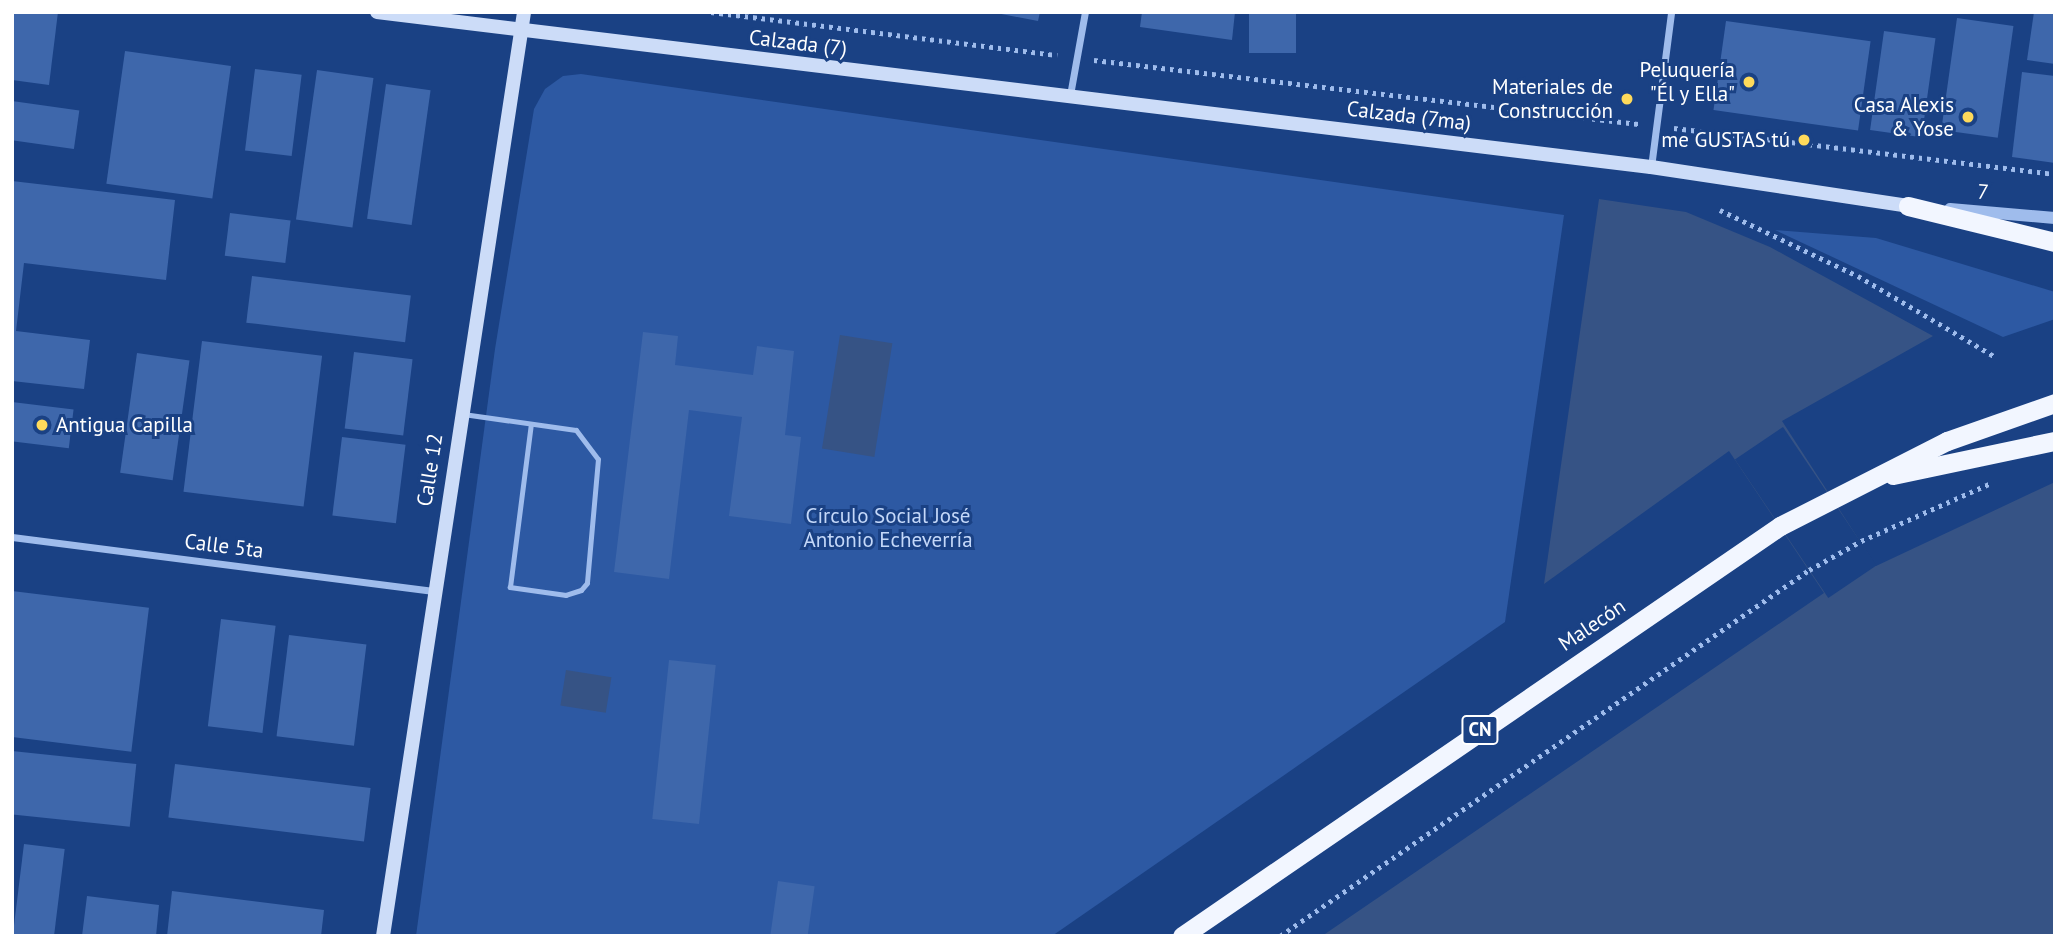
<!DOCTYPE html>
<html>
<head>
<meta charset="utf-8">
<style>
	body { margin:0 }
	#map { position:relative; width:2067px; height:948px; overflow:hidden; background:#1a4184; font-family:"PT Sans",sans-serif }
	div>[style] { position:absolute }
	.green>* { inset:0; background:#2d59a3 }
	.water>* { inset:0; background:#365385; transform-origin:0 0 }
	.pier>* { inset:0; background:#1a4184; transform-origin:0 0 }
	.building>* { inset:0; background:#3e67ab; transform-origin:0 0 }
	.path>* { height:4.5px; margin-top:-2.25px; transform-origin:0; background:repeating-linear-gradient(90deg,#9fbcec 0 3.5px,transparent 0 8.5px) }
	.service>* { height:5px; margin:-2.5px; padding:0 2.5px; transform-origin:2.5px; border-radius:2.5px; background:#9fbcec }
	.minor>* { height:7px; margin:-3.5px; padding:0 3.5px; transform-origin:3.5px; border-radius:3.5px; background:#9fbcec }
	.tertiary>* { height:12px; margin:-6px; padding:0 6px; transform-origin:6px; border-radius:6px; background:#9fbcec }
	.secondary>* { height:14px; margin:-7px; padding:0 7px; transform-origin:7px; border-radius:7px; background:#ccdcf8 }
	.trunk>* { height:19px; margin:-9.5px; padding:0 9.5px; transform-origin:9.5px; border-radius:9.5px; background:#f2f6ff }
	.dots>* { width:19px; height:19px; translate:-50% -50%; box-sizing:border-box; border:4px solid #1a4184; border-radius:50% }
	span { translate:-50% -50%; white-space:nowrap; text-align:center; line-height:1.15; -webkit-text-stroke:6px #1a4184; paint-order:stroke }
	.shield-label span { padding:2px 5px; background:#1a4184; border:2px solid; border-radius:5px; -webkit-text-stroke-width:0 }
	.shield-label { font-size:19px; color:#fff; font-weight:700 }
	.street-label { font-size:21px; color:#fff }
	.poi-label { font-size:21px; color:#fff }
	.right { translate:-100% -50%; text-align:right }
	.left { translate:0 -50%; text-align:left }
	.park-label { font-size:21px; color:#c4d8f9 }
	.frame { position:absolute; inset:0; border:14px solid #fff; pointer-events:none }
</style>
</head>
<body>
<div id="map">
	<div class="green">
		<i style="clip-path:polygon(581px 74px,1564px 215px,1505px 622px,1052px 936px,416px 936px,495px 349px,534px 109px,545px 89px,563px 76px)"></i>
		<i style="clip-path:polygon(1775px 230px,1876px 238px,2055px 292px,2055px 319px,2003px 337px)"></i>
	</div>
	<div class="water">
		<i style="clip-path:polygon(1599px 199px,1686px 212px,1770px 247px,1933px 336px,1782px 421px,1876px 566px,2055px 482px,2055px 936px,1322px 936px,1824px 593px,1729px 451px,1544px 584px)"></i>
		<i style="left:840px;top:335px;width:53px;height:115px;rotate:9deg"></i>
		<i style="left:566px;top:670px;width:46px;height:36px;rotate:9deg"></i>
	</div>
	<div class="pier">
		<i style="left:1783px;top:427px;width:167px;height:58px;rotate:56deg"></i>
	</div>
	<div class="building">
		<i style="clip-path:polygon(12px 12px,58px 12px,49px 85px,12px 80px)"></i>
		<i style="clip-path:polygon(991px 12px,1040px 12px,1038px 21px)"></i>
		<i style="clip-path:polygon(1142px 12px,1235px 12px,1232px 40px,1140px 27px)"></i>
		<i style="left:1249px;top:12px;width:47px;height:41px"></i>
		<i style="clip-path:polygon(2034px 12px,2055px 12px,2055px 64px,2027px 60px)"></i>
		<i style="left:1957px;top:18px;width:57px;height:113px;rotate:8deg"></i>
		<i style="left:1726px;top:21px;width:146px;height:90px;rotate:8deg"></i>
		<i style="left:1884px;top:31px;width:52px;height:100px;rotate:8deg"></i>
		<i style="left:125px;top:51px;width:107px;height:134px;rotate:8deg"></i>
		<i style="left:255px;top:69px;width:47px;height:82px;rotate:7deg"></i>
		<i style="left:317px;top:70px;width:57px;height:151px;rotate:8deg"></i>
		<i style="clip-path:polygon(2022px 72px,2055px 76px,2055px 163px,2012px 157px)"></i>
		<i style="left:386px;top:84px;width:45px;height:136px;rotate:8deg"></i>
		<i style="left:12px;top:101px;width:68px;height:39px;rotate:8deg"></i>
		<i style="clip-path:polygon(12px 181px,175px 200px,166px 280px,24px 263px,16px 331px,90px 340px,84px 389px,12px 381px)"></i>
		<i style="left:230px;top:213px;width:61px;height:43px;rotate:7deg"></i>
		<i style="left:252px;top:276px;width:160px;height:47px;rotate:7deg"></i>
		<i style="clip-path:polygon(643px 332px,678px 336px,675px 365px,753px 375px,757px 346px,794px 351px,785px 435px,801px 437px,791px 524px,729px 516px,742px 417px,689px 410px,669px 579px,614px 572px)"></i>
		<i style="left:202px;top:341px;width:121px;height:152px;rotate:7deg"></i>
		<i style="left:354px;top:352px;width:59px;height:77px;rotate:7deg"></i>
		<i style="left:137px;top:353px;width:53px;height:121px;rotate:8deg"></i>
		<i style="left:12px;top:402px;width:62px;height:39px;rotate:7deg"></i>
		<i style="left:342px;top:437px;width:64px;height:79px;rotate:7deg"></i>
		<i style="left:12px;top:591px;width:138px;height:145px;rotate:7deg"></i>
		<i style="left:221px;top:619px;width:55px;height:108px;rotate:7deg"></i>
		<i style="left:289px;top:635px;width:78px;height:102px;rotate:7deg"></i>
		<i style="left:669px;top:660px;width:47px;height:160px;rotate:6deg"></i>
		<i style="left:12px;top:751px;width:125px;height:63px;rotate:6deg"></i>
		<i style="left:175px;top:764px;width:197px;height:54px;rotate:7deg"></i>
		<i style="left:24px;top:844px;width:41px;height:93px;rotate:7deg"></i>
		<i style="left:778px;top:881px;width:37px;height:55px;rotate:8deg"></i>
		<i style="clip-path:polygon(172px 891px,324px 910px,321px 936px,167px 936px)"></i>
		<i style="clip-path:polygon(87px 896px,159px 905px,156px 936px,82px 936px)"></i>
	</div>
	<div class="path">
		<i style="left:711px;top:12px;width:349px;rotate:7.1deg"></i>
		<i style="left:1094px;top:60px;width:548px;rotate:6.71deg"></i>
		<i style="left:1674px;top:128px;width:384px;rotate:6.9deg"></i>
		<i style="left:1720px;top:210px;width:153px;rotate:25.6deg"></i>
		<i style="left:1858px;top:276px;width:158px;rotate:30.5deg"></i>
		<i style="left:1280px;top:936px;width:643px;rotate:-34.68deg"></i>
		<i style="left:1809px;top:570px;width:60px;rotate:-29.1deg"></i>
		<i style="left:1861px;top:541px;width:140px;rotate:-24deg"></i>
	</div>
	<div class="service">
		<i style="left:463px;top:414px;width:114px;rotate:8.1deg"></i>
		<i style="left:576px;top:430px;width:36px;rotate:53deg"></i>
		<i style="left:598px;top:459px;width:124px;rotate:95.1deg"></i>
		<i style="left:587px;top:583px;width:9px;rotate:131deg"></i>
		<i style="left:581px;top:590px;width:16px;rotate:162deg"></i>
		<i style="left:566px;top:595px;width:57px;rotate:-171.9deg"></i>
		<i style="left:510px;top:587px;width:164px;rotate:-82.7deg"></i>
	</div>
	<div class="minor">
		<i style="left:1070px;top:95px;width:84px;rotate:-79.8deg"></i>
		<i style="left:1651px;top:167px;width:156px;rotate:-82.6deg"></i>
		<i style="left:12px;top:537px;width:423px;rotate:7.3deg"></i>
	</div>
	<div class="tertiary">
		<i style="left:1950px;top:209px;width:105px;rotate:4.9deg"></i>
	</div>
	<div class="secondary">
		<i style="left:377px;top:12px;width:1283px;rotate:6.94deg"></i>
		<i style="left:1651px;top:167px;width:260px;rotate:8.6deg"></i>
		<i style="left:383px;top:936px;width:935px;rotate:-81.32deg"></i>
	</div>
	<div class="trunk">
		<i style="left:1908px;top:206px;width:151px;rotate:13.8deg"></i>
		<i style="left:1893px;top:475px;width:166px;rotate:-11.9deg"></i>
		<i style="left:1182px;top:936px;width:725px;rotate:-34.44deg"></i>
		<i style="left:1780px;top:526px;width:187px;rotate:-27deg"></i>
		<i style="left:1947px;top:441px;width:114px;rotate:-19.4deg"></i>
	</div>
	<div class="dots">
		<i style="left:1749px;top:82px;background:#feda5b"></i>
		<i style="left:1627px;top:99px;background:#feda5b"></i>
		<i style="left:1968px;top:117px;background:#feda5b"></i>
		<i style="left:1804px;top:140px;background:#feda5b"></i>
		<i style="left:42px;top:425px;background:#feda5b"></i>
	</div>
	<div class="shield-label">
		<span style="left:1480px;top:730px">CN</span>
	</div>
	<div class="street-label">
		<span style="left:798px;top:43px;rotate:7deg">Calzada (7)</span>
		<span style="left:1409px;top:116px;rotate:7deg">Calzada (7ma)</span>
		<span style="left:1983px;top:192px;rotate:5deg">7</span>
		<span style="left:430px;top:470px;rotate:-81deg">Calle 12</span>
		<span style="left:224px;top:546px;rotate:7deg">Calle 5ta</span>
		<span style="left:1592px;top:625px;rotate:-34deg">Malecón</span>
	</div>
	<div class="poi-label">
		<span class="right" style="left:1735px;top:82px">Peluquería<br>"Él y Ella"</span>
		<span class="right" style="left:1613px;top:99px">Materiales de<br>Construcción</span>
		<span class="right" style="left:1954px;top:117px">Casa Alexis<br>&amp; Yose</span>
		<span class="right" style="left:1790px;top:140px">me GUSTAS tú</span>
		<span class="left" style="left:56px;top:425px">Antigua Capilla</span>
	</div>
	<div class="park-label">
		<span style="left:888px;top:528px">Círculo Social José<br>Antonio Echeverría</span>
	</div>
	<div class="frame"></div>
</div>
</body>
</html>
